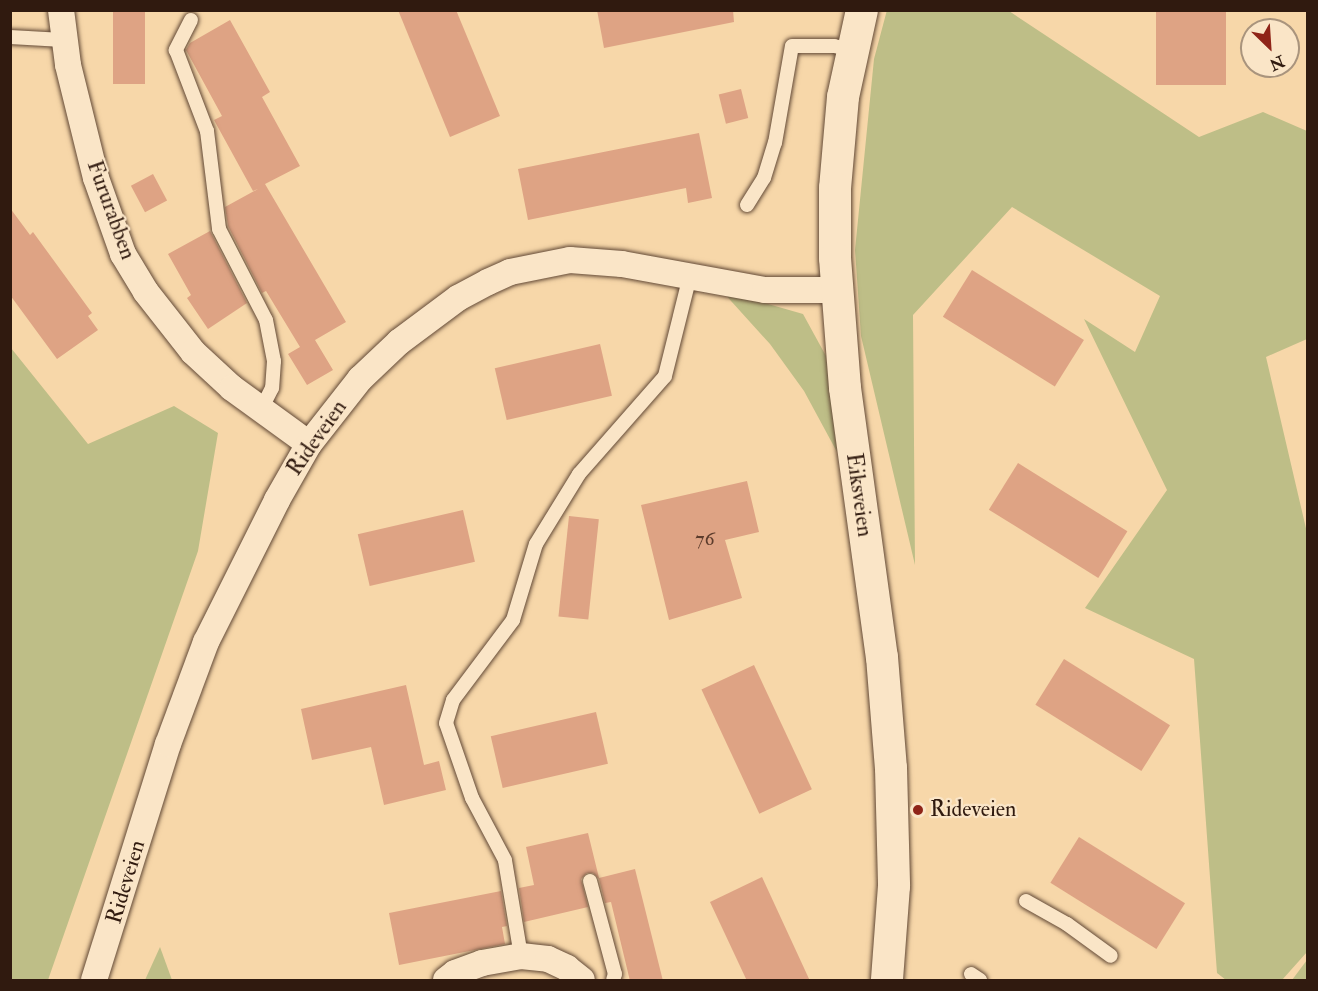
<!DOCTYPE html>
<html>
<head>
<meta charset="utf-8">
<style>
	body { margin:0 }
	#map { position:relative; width:1318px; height:991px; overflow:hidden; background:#f7d7a9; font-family:"IM FELL Double Pica",serif }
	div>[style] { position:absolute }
	.green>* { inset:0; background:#bebe87 }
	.building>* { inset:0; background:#dea384; transform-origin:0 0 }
	.roads { filter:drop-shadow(0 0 2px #624936) drop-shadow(0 0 2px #624936) }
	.service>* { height:14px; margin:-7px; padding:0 7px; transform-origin:7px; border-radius:7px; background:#fae5c7 }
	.minor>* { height:26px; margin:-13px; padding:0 13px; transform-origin:13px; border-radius:13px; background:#fae5c7 }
	.tertiary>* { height:32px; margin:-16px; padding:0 16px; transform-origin:16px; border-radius:16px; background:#fae5c7 }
	.dots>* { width:16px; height:16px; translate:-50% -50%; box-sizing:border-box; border:3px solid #fae5c7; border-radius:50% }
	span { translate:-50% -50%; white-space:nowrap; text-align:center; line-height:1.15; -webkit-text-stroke:4.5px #fae5c7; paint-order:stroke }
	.number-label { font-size:20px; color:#5c3c2c }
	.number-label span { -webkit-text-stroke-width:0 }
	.street-label { font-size:22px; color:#301a0f }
	.poi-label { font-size:22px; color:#301a0f }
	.left { translate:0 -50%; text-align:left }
	.frame { position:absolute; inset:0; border:12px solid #301a0f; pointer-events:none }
	.north { position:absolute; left:1240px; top:18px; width:60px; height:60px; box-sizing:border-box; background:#fae5c7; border:2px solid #a9947d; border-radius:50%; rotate:155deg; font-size:16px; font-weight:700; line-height:24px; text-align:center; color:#301a0f }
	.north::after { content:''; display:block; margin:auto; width:21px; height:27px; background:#8f2418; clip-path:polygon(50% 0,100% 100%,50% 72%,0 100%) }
</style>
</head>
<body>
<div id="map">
	<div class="green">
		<i style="clip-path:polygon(887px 10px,1009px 11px,1199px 137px,1263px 112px,1307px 131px,1307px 339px,1266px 357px,1308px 537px,1307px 952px,1282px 980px,1226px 980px,1217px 973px,1194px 659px,1085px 608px,1167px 490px,1084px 319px,1135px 352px,1160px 296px,1012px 207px,913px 315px,915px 565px,861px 336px,855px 250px,874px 59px)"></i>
		<i style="clip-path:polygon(722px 291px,803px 314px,826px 356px,837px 452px,804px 391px,770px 344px)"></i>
		<i style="clip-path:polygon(11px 348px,88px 444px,174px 406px,218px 433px,198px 551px,48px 980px,11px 980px)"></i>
		<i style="clip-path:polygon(160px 947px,172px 980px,145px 980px)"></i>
		<i style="clip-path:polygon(1307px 960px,1307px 980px,1292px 980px)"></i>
	</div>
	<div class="building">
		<i style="left:113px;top:10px;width:32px;height:74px"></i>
		<i style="clip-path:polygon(398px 10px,456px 10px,500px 116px,450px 137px)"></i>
		<i style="clip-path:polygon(597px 10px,733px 10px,734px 22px,604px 48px)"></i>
		<i style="left:1156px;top:10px;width:70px;height:75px"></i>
		<i style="clip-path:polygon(230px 20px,270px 92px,262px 97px,300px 166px,265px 184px,346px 322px,315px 340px,333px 370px,307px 385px,288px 354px,300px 347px,266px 291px,262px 293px,228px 226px,225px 207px,258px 189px,253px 191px,214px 120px,222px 116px,186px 50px,190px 43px)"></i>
		<i style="left:741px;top:89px;width:30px;height:23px;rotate:76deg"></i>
		<i style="clip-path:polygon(699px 133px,712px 198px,688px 203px,686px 188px,528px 220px,518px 169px)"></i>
		<i style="left:153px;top:174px;width:30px;height:25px;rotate:62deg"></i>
		<i style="clip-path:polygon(10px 208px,30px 235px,33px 232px,92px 313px,88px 316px,98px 330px,57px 359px,10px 295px)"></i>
		<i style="clip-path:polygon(210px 231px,247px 303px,208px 329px,187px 298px,191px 295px,168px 254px)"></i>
		<i style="left:972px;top:270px;width:132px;height:55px;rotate:32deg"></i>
		<i style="left:600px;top:344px;width:53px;height:108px;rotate:77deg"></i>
		<i style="left:1018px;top:463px;width:129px;height:55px;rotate:32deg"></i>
		<i style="clip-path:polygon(747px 481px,759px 532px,725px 540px,742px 598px,669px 620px,641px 505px)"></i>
		<i style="left:463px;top:510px;width:53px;height:108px;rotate:77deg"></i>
		<i style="left:569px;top:516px;width:30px;height:101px;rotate:6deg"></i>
		<i style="left:1064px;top:659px;width:125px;height:54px;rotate:32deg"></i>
		<i style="left:754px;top:665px;width:137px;height:58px;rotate:65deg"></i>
		<i style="clip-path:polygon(406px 685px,424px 765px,439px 761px,446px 790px,384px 805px,371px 747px,312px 760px,301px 709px)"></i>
		<i style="left:596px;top:712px;width:53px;height:108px;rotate:77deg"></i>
		<i style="clip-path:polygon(588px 833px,599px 878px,635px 869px,663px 981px,630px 981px,611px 902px,605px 903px,599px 879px,593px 873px,587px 873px,581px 879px,588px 907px,524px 922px,519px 888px,534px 885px,526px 847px)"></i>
		<i style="left:1079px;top:837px;width:125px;height:54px;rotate:32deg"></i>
		<i style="clip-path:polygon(762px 877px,810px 981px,747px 981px,710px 902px)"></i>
		<i style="clip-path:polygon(501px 891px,507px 926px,502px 927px,505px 944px,399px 965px,389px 913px)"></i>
	</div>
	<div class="roads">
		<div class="service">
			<i style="left:191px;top:20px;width:34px;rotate:117deg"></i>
			<i style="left:176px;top:50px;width:87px;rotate:69.1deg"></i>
			<i style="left:207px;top:131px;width:99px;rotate:83deg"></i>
			<i style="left:219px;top:229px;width:102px;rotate:62.7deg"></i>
			<i style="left:266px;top:320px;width:42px;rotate:79deg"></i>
			<i style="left:274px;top:361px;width:27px;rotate:94deg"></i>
			<i style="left:272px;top:388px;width:22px;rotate:117deg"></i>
			<i style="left:10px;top:37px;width:53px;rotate:3.2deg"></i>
			<i style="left:747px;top:205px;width:32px;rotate:-58deg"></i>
			<i style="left:764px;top:178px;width:37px;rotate:-73deg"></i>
			<i style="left:775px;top:143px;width:98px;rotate:-80.1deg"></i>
			<i style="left:792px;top:46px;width:42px"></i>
			<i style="left:834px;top:46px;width:19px;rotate:12deg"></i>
			<i style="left:590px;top:881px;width:96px;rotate:75deg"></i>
			<i style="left:615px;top:974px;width:6px;rotate:108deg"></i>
			<i style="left:1026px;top:901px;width:47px;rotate:29.3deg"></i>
			<i style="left:1067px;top:924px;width:54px;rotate:36deg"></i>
			<i style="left:521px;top:956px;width:97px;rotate:-99.5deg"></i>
			<i style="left:505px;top:860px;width:70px;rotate:-118deg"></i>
			<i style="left:472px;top:798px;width:79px;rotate:-109.1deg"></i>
			<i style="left:446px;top:723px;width:24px;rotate:-73deg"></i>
			<i style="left:453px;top:700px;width:100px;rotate:-53.1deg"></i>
			<i style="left:513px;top:620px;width:79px;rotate:-73.2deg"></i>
			<i style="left:536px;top:544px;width:82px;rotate:-58.4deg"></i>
			<i style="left:579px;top:474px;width:130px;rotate:-48.7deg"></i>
			<i style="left:665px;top:376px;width:103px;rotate:-76deg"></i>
			<i style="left:971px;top:974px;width:11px;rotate:34deg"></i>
		</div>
		<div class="minor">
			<i style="left:61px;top:10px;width:55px;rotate:82.7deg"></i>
			<i style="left:68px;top:65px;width:116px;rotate:76.1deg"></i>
			<i style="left:96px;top:178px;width:81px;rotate:70.4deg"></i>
			<i style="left:123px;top:254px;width:44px;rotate:58.8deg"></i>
			<i style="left:146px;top:292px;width:76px;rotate:51.9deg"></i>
			<i style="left:193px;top:352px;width:53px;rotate:42.7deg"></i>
			<i style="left:232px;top:388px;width:95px;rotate:36deg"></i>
			<i style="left:94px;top:980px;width:247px;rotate:-72.6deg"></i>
			<i style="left:168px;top:744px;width:109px;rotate:-69.6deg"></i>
			<i style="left:206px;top:642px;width:159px;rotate:-63.4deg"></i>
			<i style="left:277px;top:500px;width:64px;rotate:-60.3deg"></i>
			<i style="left:309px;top:444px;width:83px;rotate:-51.9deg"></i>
			<i style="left:360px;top:379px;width:54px;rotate:-43.5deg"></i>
			<i style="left:399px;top:342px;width:74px;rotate:-36.7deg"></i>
			<i style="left:458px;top:298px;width:34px;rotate:-28deg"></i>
			<i style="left:488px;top:282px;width:24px;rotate:-24deg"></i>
			<i style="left:510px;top:272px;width:61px;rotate:-11.3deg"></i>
			<i style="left:570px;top:260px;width:52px;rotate:4.4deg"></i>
			<i style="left:622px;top:264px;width:145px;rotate:10.3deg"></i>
			<i style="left:765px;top:290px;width:72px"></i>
			<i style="left:446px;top:980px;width:11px;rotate:-38deg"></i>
			<i style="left:455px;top:973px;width:29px;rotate:-20deg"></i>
			<i style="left:482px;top:963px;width:40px;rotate:-10deg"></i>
			<i style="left:521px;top:956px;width:27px;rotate:6deg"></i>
			<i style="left:548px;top:959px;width:21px;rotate:25deg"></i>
			<i style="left:567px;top:968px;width:19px;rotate:39deg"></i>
		</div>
		<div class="tertiary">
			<i style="left:862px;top:10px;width:89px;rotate:102.3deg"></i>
			<i style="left:843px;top:97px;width:91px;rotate:95deg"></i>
			<i style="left:835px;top:188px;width:70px;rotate:90deg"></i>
			<i style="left:835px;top:258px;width:130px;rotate:85.6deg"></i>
			<i style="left:845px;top:388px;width:272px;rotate:82.2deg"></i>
			<i style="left:882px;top:657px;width:111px;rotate:85.4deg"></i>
			<i style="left:891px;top:768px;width:118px;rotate:88.5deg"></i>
			<i style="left:894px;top:886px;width:94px;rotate:94.3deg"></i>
		</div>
	</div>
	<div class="dots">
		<i style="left:918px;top:810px;background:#8f2418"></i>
	</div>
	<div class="number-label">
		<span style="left:705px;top:538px">76</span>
	</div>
	<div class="street-label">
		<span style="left:111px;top:210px;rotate:70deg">Fururabben</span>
		<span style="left:317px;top:438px;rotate:-55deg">Rideveien</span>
		<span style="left:859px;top:495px;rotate:82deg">Eiksveien</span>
		<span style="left:126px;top:882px;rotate:-73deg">Rideveien</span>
	</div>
	<div class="poi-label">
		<span class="left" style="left:930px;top:810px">Rideveien</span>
	</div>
	<div class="frame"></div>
	<div class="north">N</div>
</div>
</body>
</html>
